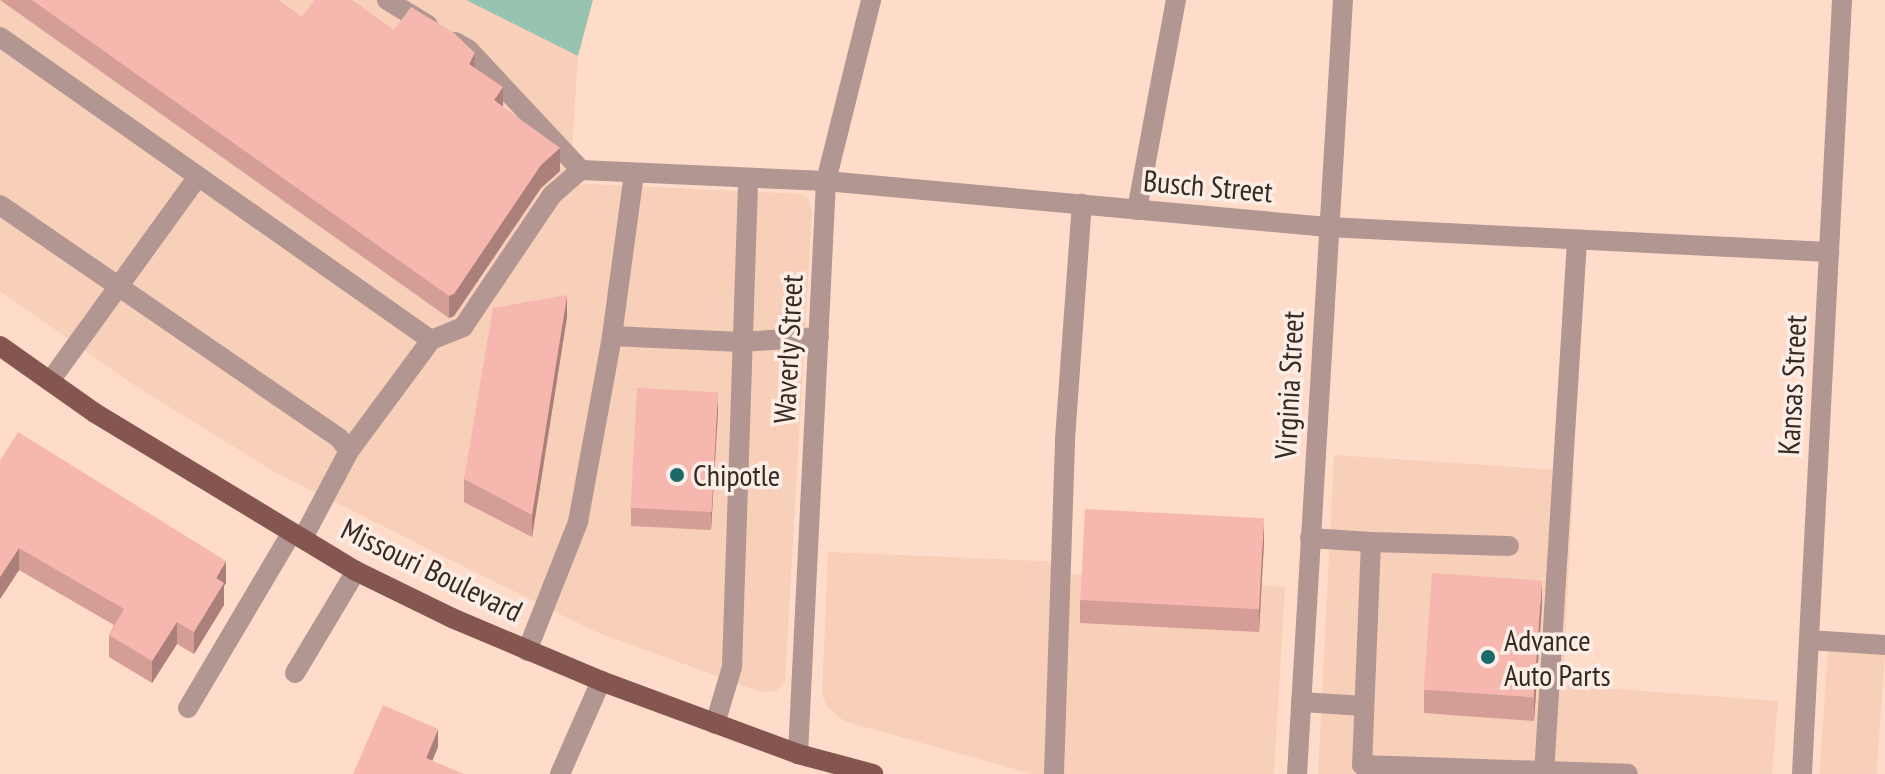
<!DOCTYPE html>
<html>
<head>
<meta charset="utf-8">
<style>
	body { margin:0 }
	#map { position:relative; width:1885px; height:774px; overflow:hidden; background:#ffdcc9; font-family:"PT Sans Narrow",sans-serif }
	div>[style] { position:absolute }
	.built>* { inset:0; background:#f8cfb8; transform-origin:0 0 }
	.green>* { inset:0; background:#98c3af }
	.minor>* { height:20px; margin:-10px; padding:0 10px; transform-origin:10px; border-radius:10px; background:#b29692 }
	.major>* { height:20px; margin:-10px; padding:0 10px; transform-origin:10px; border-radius:10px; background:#84564f }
	.wall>* { inset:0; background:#d49d96 }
	.shaded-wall>* { inset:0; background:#ac807a }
	.building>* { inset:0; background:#f6b7af; transform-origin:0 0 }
	.dots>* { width:22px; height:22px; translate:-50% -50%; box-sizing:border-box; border:4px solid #fceee7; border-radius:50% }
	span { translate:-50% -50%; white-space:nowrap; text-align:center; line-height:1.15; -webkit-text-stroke:7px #fceee7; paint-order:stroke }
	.street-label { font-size:30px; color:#372a23 }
	.poi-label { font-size:30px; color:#372a23 }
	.left { translate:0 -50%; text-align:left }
</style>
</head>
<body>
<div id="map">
	<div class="built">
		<i style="clip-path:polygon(0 0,466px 0,578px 56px,570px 183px,803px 194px,809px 200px,812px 212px,785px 681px,777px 691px,761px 692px,596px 632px,276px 473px,134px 385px,0 291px)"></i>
		<i style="clip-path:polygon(1334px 455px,1574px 471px,1563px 685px,1778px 701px,1772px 774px,1318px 774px)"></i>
		<i style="clip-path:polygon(828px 552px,1065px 562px,1065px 574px,1285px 587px,1274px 774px,1032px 774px,844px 721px,827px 707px,822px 695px)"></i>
		<i style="left:1828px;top:651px;width:57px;height:123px;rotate:4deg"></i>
	</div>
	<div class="green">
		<i style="clip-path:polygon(466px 0,593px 0,578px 56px)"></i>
	</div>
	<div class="minor">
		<i style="left:387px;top:0;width:48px;rotate:31.4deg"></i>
		<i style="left:0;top:37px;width:527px;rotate:35.11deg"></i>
		<i style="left:455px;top:42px;width:16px;rotate:30deg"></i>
		<i style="left:469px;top:50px;width:164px;rotate:47deg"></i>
		<i style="left:581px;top:170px;width:245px;rotate:2.6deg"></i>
		<i style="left:826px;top:181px;width:504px;rotate:5.24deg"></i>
		<i style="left:1328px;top:227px;width:502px;rotate:2.86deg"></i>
		<i style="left:0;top:205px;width:411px;rotate:34.5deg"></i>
		<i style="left:339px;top:438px;width:16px;rotate:52deg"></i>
		<i style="left:349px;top:451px;width:98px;rotate:117.9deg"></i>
		<i style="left:1137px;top:210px;width:214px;rotate:-79.5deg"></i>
		<i style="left:612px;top:336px;width:129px;rotate:2.7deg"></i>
		<i style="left:741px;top:342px;width:78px;rotate:-3.7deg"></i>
		<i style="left:50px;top:381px;width:251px;rotate:-54.1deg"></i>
		<i style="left:349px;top:451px;width:138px;rotate:-53.5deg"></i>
		<i style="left:431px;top:340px;width:35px;rotate:-22deg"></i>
		<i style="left:463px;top:327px;width:159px;rotate:-56deg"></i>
		<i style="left:552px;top:195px;width:38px;rotate:-41deg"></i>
		<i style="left:1310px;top:538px;width:61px;rotate:3.8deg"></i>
		<i style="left:1509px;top:546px;width:138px;rotate:-178.3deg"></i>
		<i style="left:1371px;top:542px;width:223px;rotate:92.3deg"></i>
		<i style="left:1362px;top:765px;width:266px;rotate:1.9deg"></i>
		<i style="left:1809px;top:640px;width:76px;rotate:3.8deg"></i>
		<i style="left:527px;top:651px;width:139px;rotate:-68.4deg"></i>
		<i style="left:578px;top:522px;width:189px;rotate:-79.6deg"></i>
		<i style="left:612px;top:336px;width:164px;rotate:-82.3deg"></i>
		<i style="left:295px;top:673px;width:119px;rotate:-59.1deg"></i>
		<i style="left:1301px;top:702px;width:63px;rotate:3.6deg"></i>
		<i style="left:188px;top:708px;width:204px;rotate:-59.4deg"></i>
		<i style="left:715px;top:724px;width:59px;rotate:-73.4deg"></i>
		<i style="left:732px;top:667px;width:489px;rotate:-88.1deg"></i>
		<i style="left:798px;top:754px;width:574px;rotate:-87.2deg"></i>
		<i style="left:826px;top:181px;width:187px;rotate:-76deg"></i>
		<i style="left:560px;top:774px;width:102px;rotate:-66.2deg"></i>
		<i style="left:1054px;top:774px;width:335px;rotate:-88.1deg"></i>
		<i style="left:1065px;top:439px;width:236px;rotate:-85.9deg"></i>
		<i style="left:1297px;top:774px;width:775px;rotate:-86.6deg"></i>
		<i style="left:1544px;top:774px;width:535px;rotate:-86.46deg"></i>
		<i style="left:1802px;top:774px;width:775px;rotate:-87.04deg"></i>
	</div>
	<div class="major">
		<i style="left:0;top:346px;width:116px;rotate:35.2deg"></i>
		<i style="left:95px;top:413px;width:305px;rotate:31.2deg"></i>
		<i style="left:356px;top:571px;width:107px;rotate:26.1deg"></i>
		<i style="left:452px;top:618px;width:162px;rotate:22.9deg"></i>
		<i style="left:601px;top:681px;width:210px;rotate:20.3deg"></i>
		<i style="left:798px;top:754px;width:78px;rotate:14.9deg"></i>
	</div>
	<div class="wall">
		<i style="clip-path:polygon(0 0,278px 0,302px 17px,394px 30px,475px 68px,503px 107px,560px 171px,541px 188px,454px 316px,449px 318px)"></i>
		<i style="clip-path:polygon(567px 317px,532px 537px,464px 502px,464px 479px)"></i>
		<i style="clip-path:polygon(718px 411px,711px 530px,631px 526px,631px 508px)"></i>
		<i style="clip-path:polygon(0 461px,226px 583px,224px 586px,224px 605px,194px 654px,177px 644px,152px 683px,109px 657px,109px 635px,114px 625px,19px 570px,0 599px)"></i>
		<i style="clip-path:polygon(1264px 542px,1259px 632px,1080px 623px,1080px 600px)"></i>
		<i style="clip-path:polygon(1542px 603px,1534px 721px,1424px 713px,1424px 690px)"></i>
	</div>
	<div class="shaded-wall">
		<i style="clip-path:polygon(475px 53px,475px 76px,469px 64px)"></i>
		<i style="clip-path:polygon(503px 87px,503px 110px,494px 100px)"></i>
		<i style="clip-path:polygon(560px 148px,560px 171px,541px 188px,454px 316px,449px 318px,449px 296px,541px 165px)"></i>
		<i style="clip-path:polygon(567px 295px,567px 317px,532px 537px,532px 515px)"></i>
		<i style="clip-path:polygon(718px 392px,718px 411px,711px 530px,711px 512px)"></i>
		<i style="clip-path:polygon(1264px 519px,1264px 542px,1259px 632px,1259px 610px)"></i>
		<i style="clip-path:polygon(19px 548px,19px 570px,0 599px,0 577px)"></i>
		<i style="clip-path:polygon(226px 561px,226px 583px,224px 586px,224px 605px,194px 654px,194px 632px,216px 578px)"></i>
		<i style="clip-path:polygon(1542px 581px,1542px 603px,1534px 721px,1534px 698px)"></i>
		<i style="clip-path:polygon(177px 622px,177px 644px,152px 683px,152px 661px)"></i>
		<i style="clip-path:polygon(438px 729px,438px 747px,427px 774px,426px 758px)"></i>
	</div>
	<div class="building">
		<i style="clip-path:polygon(32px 0,278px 0,302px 17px,314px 0,352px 0,394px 30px,411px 7px,454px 33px,475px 53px,469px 64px,503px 87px,494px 100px,560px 148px,541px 165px,454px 294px,449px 296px)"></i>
		<i style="clip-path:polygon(567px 295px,532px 515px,464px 479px,493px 308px)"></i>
		<i style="left:637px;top:388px;width:81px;height:120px;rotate:3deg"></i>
		<i style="clip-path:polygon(18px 432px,226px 561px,216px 578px,224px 583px,194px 632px,177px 622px,152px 661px,109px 635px,124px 609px,19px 548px,0 577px,0 461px)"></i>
		<i style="left:1085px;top:509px;width:179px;height:91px;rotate:3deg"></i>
		<i style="left:1432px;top:573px;width:110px;height:117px;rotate:4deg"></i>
		<i style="clip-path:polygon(383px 705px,438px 729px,426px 758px,464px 774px,353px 774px)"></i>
	</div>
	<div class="dots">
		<i style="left:677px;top:475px;background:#1c6969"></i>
		<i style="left:1488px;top:657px;background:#1c6969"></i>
	</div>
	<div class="street-label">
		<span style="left:1208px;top:186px;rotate:5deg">Busch Street</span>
		<span style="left:788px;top:349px;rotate:-87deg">Waverly Street</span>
		<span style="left:1289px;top:385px;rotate:-87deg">Virginia Street</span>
		<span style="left:1792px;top:385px;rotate:-87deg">Kansas Street</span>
		<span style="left:432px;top:570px;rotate:26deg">Missouri Boulevard</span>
	</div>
	<div class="poi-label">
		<span class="left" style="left:693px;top:475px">Chipotle</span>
		<span class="left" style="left:1504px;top:657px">Advance<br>Auto Parts</span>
	</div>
</div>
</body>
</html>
